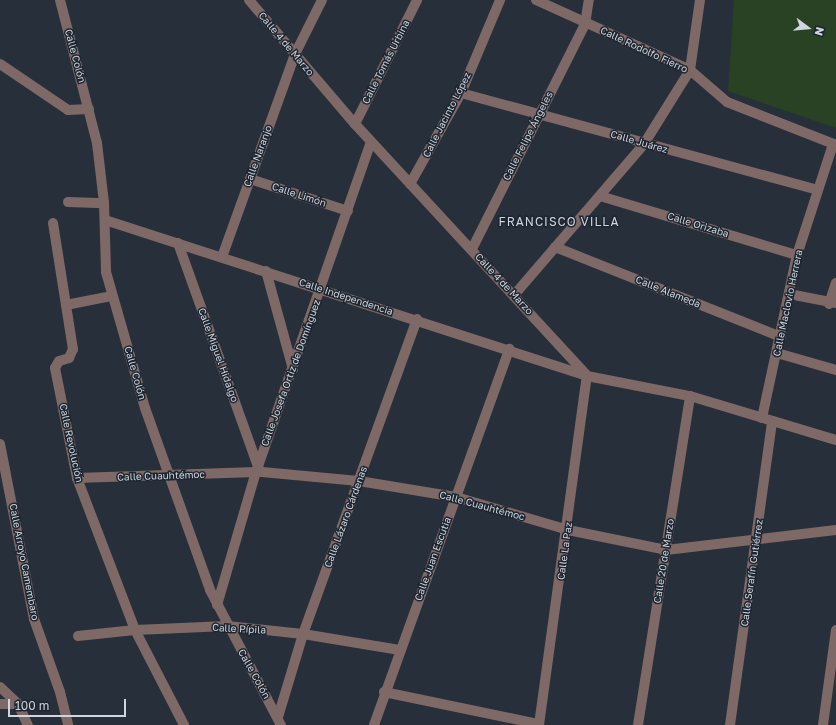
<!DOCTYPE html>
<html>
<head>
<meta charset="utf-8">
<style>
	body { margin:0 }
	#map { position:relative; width:836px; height:725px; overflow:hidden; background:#272f3b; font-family:"Golos Text",sans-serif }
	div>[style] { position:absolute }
	.green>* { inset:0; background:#294223 }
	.minor>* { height:10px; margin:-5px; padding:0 5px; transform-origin:5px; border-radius:5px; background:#7e6966 }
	span { translate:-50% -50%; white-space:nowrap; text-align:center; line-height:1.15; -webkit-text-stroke:3px #1d2531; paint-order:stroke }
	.street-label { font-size:10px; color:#d0d6dd }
	.quarter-label { font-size:12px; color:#d0d6dd; letter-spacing:1px }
	.north { position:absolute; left:788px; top:8px; width:40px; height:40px; -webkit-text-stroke:3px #1d2531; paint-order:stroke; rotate:106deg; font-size:11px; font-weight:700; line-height:16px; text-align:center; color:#d0d6dd }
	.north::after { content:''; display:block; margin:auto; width:14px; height:18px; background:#d0d6dd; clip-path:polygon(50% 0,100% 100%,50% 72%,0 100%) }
	.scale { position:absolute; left:8px; top:699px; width:118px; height:18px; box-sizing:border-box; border:2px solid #d0d6dd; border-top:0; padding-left:5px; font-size:12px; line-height:14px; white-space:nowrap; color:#d0d6dd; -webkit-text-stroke:3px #1d2531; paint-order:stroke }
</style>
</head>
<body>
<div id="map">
	<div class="green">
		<i style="clip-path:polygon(734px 0,836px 0,836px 128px,728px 91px)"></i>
	</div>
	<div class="minor">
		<i style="left:60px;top:0;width:148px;rotate:75.5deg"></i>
		<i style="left:97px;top:143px;width:60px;rotate:83.3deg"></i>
		<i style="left:104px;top:203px;width:69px;rotate:88.3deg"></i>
		<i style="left:106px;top:272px;width:141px;rotate:74deg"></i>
		<i style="left:145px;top:408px;width:193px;rotate:70.3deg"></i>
		<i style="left:210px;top:590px;width:153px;rotate:62.3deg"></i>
		<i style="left:249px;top:0;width:163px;rotate:49.5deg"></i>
		<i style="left:355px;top:124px;width:340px;rotate:47.3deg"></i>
		<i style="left:536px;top:0;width:169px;rotate:24.4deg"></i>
		<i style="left:690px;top:70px;width:49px;rotate:40.9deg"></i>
		<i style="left:727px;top:102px;width:117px;rotate:21.5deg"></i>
		<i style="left:0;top:64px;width:82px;rotate:34.1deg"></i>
		<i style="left:68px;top:110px;width:21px;rotate:-3deg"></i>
		<i style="left:461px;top:93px;width:370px;rotate:15.2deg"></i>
		<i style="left:355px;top:124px;width:139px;rotate:-63.4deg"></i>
		<i style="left:250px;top:179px;width:103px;rotate:18.1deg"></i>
		<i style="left:410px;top:184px;width:104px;rotate:-60.7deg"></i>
		<i style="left:461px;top:93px;width:101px;rotate:-67.2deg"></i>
		<i style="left:600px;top:196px;width:206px;rotate:16.7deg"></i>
		<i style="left:68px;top:202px;width:36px;rotate:2deg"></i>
		<i style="left:105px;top:220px;width:507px;rotate:17.93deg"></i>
		<i style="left:587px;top:376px;width:105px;rotate:11deg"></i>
		<i style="left:690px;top:396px;width:152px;rotate:16.8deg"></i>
		<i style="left:53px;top:223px;width:128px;rotate:81deg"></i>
		<i style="left:73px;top:349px;width:10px;rotate:114deg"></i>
		<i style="left:69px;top:358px;width:10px;rotate:163deg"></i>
		<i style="left:59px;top:361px;width:8px;rotate:120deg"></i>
		<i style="left:55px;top:368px;width:112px;rotate:78.7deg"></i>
		<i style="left:77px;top:478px;width:163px;rotate:69.1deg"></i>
		<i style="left:135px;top:630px;width:107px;rotate:62.7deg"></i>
		<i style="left:178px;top:243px;width:238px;rotate:70.3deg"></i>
		<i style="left:555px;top:247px;width:243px;rotate:21.7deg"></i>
		<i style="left:472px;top:249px;width:252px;rotate:-63.3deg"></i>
		<i style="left:585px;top:24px;width:24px;rotate:-81deg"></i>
		<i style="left:222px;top:257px;width:216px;rotate:-70.2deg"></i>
		<i style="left:295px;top:54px;width:60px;rotate:-63.4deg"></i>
		<i style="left:266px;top:271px;width:102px;rotate:74.6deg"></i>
		<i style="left:515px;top:294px;width:198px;rotate:-49.3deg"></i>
		<i style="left:644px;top:144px;width:87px;rotate:-58.1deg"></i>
		<i style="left:690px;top:70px;width:71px;rotate:-81.9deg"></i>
		<i style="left:789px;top:294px;width:48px;rotate:10.8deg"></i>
		<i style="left:829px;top:304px;width:22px;rotate:-72deg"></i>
		<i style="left:66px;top:305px;width:47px;rotate:-11.1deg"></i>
		<i style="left:777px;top:353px;width:61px;rotate:16.1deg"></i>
		<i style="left:762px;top:418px;width:167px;rotate:-77.9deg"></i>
		<i style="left:797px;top:255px;width:117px;rotate:-72deg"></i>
		<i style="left:0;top:444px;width:178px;rotate:79deg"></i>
		<i style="left:34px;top:619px;width:77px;rotate:70.4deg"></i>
		<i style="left:60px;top:692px;width:34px;rotate:76deg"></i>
		<i style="left:77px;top:478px;width:185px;rotate:-1.9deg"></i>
		<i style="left:262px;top:472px;width:97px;rotate:5.3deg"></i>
		<i style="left:359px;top:481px;width:98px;rotate:9.4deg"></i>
		<i style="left:456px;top:497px;width:117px;rotate:16.4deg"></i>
		<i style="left:568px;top:530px;width:100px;rotate:11.5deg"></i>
		<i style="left:666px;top:550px;width:171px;rotate:-6.7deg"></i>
		<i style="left:217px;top:605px;width:139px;rotate:-73.7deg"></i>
		<i style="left:256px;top:472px;width:349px;rotate:-70.8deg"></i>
		<i style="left:78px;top:636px;width:57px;rotate:-6deg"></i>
		<i style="left:135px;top:630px;width:92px;rotate:-2.5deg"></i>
		<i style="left:227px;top:626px;width:76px;rotate:6deg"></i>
		<i style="left:303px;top:634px;width:98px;rotate:9.4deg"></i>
		<i style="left:0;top:687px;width:25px;rotate:43deg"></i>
		<i style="left:18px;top:704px;width:23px;rotate:65deg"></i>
		<i style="left:384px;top:692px;width:158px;rotate:11.7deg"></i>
		<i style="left:0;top:704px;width:18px"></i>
		<i style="left:278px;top:717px;width:87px;rotate:-73.2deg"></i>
		<i style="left:303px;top:634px;width:335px;rotate:-70.1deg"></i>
		<i style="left:374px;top:725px;width:400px;rotate:-70.2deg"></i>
		<i style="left:539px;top:725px;width:352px;rotate:-82.2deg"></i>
		<i style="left:638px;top:725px;width:333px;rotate:-81deg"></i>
		<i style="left:730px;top:725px;width:307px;rotate:-82.1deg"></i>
		<i style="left:823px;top:725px;width:96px;rotate:-82.2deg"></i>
	</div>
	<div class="street-label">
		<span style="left:286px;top:44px;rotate:50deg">Calle 4 de Marzo</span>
		<span style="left:644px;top:50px;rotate:25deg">Calle Rodolfo Fierro</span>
		<span style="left:75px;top:56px;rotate:75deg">Calle Colón</span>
		<span style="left:386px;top:62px;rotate:-63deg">Calle Tomás Urbina</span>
		<span style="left:447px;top:115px;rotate:-63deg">Calle Jacinto López</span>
		<span style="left:528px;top:136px;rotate:-63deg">Calle Felipe Ángeles</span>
		<span style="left:639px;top:142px;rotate:16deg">Calle Juárez</span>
		<span style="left:258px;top:156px;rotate:-70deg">Calle Naranjo</span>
		<span style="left:299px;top:195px;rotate:18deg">Calle Limón</span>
		<span style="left:698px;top:225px;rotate:17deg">Calle Orizaba</span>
		<span style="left:504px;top:284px;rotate:47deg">Calle 4 de Marzo</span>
		<span style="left:668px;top:292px;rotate:22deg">Calle Alameda</span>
		<span style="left:346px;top:297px;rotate:18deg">Calle Independencia</span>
		<span style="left:788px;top:303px;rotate:-78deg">Calle Maclovio Herrera</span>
		<span style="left:218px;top:355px;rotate:70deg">Calle Miguel Hidalgo</span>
		<span style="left:135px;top:373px;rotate:74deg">Calle Colón</span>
		<span style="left:291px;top:373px;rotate:-70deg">Calle Josefa Ortiz de Domínguez</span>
		<span style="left:71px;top:443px;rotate:78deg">Calle Revolución</span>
		<span style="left:161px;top:476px;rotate:-2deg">Calle Cuauhtémoc</span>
		<span style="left:482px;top:506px;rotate:15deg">Calle Cuauhtémoc</span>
		<span style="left:346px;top:517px;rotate:-70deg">Calle Lázaro Cárdenas</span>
		<span style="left:565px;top:551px;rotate:-82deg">Calle La Paz</span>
		<span style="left:433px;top:559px;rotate:-70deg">Calle Juan Escutia</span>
		<span style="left:664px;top:561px;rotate:-81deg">Calle 20 de Marzo</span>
		<span style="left:24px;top:562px;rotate:79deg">Calle Arroyo Camembaro</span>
		<span style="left:752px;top:573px;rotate:-82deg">Calle Serafín Gutiérrez</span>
		<span style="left:239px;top:629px;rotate:3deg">Calle Pípila</span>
		<span style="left:254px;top:674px;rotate:61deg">Calle Colón</span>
	</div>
	<div class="quarter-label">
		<span style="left:559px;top:222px">FRANCISCO VILLA</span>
	</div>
	<div class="north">N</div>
	<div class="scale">100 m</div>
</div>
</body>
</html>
